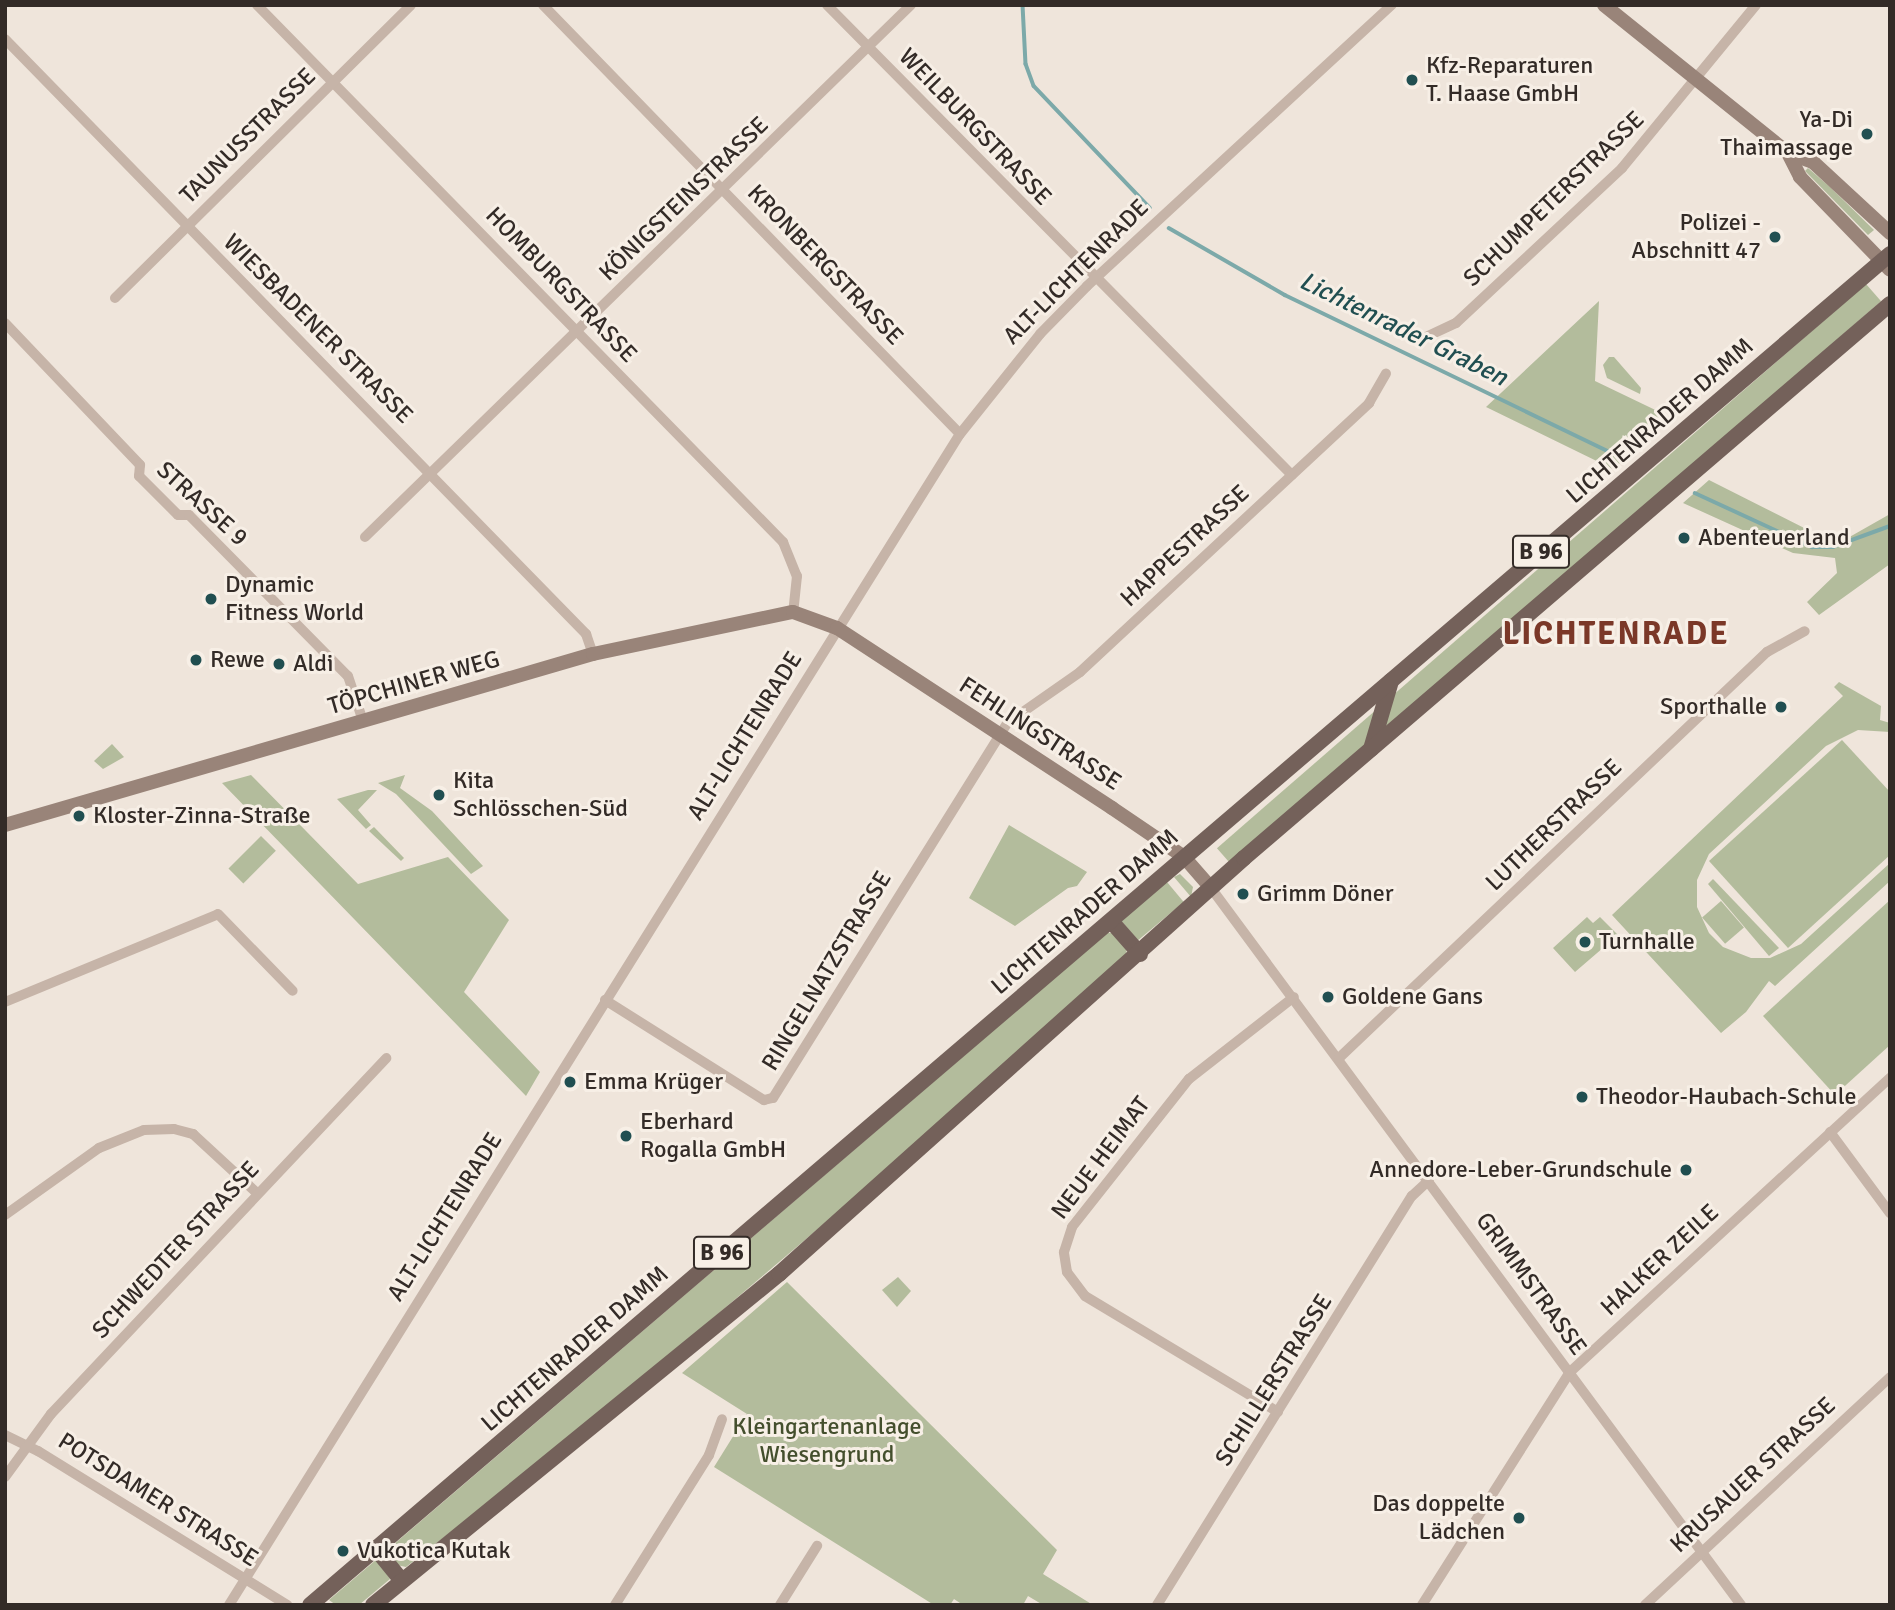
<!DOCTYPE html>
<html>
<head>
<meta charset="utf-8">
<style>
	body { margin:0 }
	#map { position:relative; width:1895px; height:1610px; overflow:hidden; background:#efe5db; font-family:Signika,sans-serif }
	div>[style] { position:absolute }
	.green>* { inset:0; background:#b3bc9c; transform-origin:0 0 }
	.stream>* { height:3.5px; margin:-1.75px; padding:0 1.75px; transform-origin:1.75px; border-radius:1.75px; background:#7ca9a9 }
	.street>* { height:10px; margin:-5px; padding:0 5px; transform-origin:5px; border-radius:5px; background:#c6b4a8 }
	.secondary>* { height:14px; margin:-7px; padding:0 7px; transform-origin:7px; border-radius:7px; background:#998479 }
	.primary>* { height:16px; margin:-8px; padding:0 8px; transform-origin:8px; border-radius:8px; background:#74615a }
	.dots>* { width:19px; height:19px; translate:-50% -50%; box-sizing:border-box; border:4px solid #f7efe6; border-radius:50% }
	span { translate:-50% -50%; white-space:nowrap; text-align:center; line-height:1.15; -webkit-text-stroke:6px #f7efe6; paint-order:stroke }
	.shield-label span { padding:2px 5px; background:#f7efe6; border:2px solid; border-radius:5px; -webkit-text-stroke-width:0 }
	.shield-label { font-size:23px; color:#332b27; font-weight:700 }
	.poi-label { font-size:24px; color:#332b27 }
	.left { translate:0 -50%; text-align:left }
	.right { translate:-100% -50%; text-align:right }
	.street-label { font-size:24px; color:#332b27 }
	.park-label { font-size:24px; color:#444f2d }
	.water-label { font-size:26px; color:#214f51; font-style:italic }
	.district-label { font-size:32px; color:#7b3828; font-weight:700; letter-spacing:2px }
	.frame { position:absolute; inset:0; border:7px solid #332b27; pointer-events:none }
</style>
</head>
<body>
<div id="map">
	<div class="green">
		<i style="clip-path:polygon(1808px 168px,1830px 187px,1874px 230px,1868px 235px,1805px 171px)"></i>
		<i style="left:1866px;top:284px;width:23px;height:860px;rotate:49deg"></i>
		<i style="clip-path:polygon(1599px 301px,1595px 381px,1672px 418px,1613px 469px,1486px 407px)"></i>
		<i style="clip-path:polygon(1609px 357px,1614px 357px,1641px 388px,1640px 394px,1607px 378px,1603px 365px)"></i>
		<i style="clip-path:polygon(1709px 480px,1822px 537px,1846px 539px,1890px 514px,1890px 564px,1819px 615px,1807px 602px,1837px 573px,1835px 558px,1793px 553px,1683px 503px)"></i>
		<i style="clip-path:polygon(1839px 682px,1881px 706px,1880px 720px,1890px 723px,1890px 732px,1858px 730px,1826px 746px,1709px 854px,1697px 880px,1697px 907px,1709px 933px,1723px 947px,1751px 958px,1770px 958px,1801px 944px,1890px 863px,1890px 881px,1775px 986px,1769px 981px,1746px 1012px,1721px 1033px,1612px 915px,1843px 696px,1834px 687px)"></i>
		<i style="clip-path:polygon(1842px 740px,1890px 792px,1890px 855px,1788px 948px,1709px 861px)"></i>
		<i style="clip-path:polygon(112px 744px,124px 757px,103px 769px,94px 761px)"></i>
		<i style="clip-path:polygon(251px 775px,358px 884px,448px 857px,509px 920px,464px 992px,540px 1072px,526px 1096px,222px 783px)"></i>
		<i style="clip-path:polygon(405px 775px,400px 788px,432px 811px,483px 866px,471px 874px,396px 794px,378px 783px)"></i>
		<i style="clip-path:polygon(368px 790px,377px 790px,358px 810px,371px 825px,366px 829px,337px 799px)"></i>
		<i style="clip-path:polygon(1009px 825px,1087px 872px,1077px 886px,1068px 888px,1015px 926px,969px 898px)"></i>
		<i style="clip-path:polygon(374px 827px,404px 858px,401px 861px,369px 831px)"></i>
		<i style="left:261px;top:836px;width:21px;height:46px;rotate:45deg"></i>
		<i style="clip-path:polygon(1180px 874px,1193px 887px,1191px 897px,1174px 877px)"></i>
		<i style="clip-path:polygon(1713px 879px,1779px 948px,1769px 956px,1708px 884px)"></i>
		<i style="left:1167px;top:882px;width:26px;height:60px;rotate:50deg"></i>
		<i style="clip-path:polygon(1890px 900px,1890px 1045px,1835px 1095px,1763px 1016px)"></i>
		<i style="left:1721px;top:901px;width:35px;height:25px;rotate:49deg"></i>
		<i style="clip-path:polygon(1587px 917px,1593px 923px,1600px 917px,1618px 935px,1575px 972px,1553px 948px)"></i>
		<i style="clip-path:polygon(1107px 933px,1114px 933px,1127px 947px,1126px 955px,859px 1194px,586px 1426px,406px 1567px,397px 1565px,390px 1556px,393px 1545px)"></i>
		<i style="clip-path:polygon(898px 1277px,911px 1291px,897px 1307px,882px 1290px)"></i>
		<i style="clip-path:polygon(787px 1282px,1057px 1550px,1043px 1574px,1093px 1605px,1043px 1605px,1028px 1596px,1023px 1605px,963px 1605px,954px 1599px,950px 1605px,934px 1605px,714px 1467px,747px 1414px,682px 1373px)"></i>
		<i style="clip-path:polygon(377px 1559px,390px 1579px,359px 1605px,336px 1605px,329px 1600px)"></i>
	</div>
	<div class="stream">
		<i style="left:1023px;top:5px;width:59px;rotate:87.1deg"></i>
		<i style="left:1026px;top:64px;width:23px;rotate:70deg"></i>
		<i style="left:1034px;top:86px;width:168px;rotate:46.4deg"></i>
		<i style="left:1169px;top:228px;width:134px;rotate:30deg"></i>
		<i style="left:1285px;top:295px;width:377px;rotate:25.8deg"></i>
		<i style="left:1695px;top:493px;width:129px;rotate:24.8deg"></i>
		<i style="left:1812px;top:547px;width:21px"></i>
		<i style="left:1833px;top:547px;width:61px;rotate:-20.2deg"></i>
	</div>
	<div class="street">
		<i style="left:257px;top:5px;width:752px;rotate:45.59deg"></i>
		<i style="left:783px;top:542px;width:37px;rotate:68deg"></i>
		<i style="left:797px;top:576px;width:36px;rotate:96deg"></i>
		<i style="left:543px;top:5px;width:598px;rotate:45.81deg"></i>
		<i style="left:827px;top:5px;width:661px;rotate:45.31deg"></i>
		<i style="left:5px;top:39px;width:832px;rotate:45.68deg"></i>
		<i style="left:586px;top:634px;width:21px;rotate:71deg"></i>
		<i style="left:115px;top:298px;width:416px;rotate:-44.7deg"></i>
		<i style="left:5px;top:323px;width:196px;rotate:46.4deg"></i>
		<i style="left:140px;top:465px;width:11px;rotate:95deg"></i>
		<i style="left:139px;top:476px;width:55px;rotate:45deg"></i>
		<i style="left:178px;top:515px;width:11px"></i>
		<i style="left:189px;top:515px;width:226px;rotate:45.4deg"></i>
		<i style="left:348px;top:676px;width:47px;rotate:71.6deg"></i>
		<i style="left:1428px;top:336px;width:31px;rotate:-25deg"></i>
		<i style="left:1456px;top:323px;width:227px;rotate:-43deg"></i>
		<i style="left:1622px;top:168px;width:211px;rotate:-50.6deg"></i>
		<i style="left:365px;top:537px;width:762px;rotate:-44.26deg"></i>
		<i style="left:1211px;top:888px;width:892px;rotate:53.53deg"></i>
		<i style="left:605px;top:1000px;width:188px;rotate:32.2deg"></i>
		<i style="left:764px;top:1100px;width:9px;rotate:-13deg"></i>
		<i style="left:773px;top:1098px;width:442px;rotate:-58deg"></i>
		<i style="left:1007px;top:723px;width:89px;rotate:-34.9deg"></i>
		<i style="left:1080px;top:672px;width:395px;rotate:-42.9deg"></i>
		<i style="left:1369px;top:403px;width:34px;rotate:-60deg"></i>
		<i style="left:5px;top:1002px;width:230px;rotate:-22.4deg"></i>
		<i style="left:218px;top:914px;width:107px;rotate:45.8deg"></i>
		<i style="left:1339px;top:1058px;width:590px;rotate:-43.49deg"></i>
		<i style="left:1767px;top:652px;width:43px;rotate:-28.9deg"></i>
		<i style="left:1830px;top:1132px;width:101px;rotate:53.5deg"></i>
		<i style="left:5px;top:1215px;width:115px;rotate:-35.5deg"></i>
		<i style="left:99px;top:1148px;width:48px;rotate:-21.8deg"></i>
		<i style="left:144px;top:1130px;width:30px;rotate:-2deg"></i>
		<i style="left:174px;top:1129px;width:20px;rotate:15deg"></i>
		<i style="left:193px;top:1134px;width:87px;rotate:42.7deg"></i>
		<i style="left:1278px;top:1412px;width:225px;rotate:-149deg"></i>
		<i style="left:1085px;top:1296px;width:30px;rotate:-127deg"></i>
		<i style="left:1067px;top:1272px;width:20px;rotate:-99deg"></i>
		<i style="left:1064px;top:1252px;width:26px;rotate:-72deg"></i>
		<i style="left:1072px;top:1227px;width:189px;rotate:-51.7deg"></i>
		<i style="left:1189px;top:1079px;width:133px;rotate:-38deg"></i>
		<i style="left:5px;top:1435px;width:37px;rotate:26deg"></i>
		<i style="left:38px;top:1451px;width:293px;rotate:31.7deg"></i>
		<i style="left:5px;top:1477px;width:78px;rotate:-53.9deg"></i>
		<i style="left:51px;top:1414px;width:489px;rotate:-46.7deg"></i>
		<i style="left:229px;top:1605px;width:1380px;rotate:-58.03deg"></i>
		<i style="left:960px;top:434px;width:128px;rotate:-51.3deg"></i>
		<i style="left:1040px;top:334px;width:67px;rotate:-45.6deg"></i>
		<i style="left:1087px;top:286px;width:415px;rotate:-42.7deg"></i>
		<i style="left:615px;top:1605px;width:177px;rotate:-57.9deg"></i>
		<i style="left:709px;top:1455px;width:38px;rotate:-70deg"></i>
		<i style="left:780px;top:1605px;width:70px;rotate:-57.9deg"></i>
		<i style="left:1157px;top:1605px;width:482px;rotate:-58.1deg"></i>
		<i style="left:1412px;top:1196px;width:23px;rotate:-43deg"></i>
		<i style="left:1422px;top:1605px;width:276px;rotate:-57.6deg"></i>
		<i style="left:1570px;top:1372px;width:435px;rotate:-42.6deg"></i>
		<i style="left:1645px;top:1605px;width:335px;rotate:-42.9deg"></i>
	</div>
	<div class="secondary">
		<i style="left:1604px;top:5px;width:236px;rotate:38.8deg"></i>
		<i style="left:1788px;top:153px;width:27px;rotate:20deg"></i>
		<i style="left:1813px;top:162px;width:105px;rotate:42.7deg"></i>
		<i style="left:1788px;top:153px;width:27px;rotate:63deg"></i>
		<i style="left:1800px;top:177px;width:129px;rotate:45.9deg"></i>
		<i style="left:5px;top:825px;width:612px;rotate:-16.22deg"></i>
		<i style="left:593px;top:654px;width:204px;rotate:-11.9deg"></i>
		<i style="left:793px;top:612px;width:47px;rotate:20deg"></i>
		<i style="left:837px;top:628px;width:329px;rotate:33.2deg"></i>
		<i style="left:1112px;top:808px;width:87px;rotate:34.2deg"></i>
		<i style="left:1184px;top:857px;width:41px;rotate:48.9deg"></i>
	</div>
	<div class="primary">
		<i style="left:1371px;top:749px;width:71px;rotate:-73.6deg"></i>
		<i style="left:1111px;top:921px;width:44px;rotate:48.7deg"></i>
		<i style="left:376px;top:1549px;width:41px;rotate:50.9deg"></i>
		<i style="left:310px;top:1605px;width:2079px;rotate:-40.53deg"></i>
		<i style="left:373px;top:1605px;width:524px;rotate:-39.19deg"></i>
		<i style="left:779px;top:1274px;width:624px;rotate:-41.82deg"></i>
		<i style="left:1244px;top:858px;width:851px;rotate:-40.62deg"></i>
	</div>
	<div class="dots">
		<i style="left:1412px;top:80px;background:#214f51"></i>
		<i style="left:1867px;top:134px;background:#214f51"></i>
		<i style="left:1775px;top:237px;background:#214f51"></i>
		<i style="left:1684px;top:538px;background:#214f51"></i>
		<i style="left:211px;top:599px;background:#214f51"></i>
		<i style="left:196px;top:660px;background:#214f51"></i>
		<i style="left:279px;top:664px;background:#214f51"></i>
		<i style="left:1781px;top:707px;background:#214f51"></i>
		<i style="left:439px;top:795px;background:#214f51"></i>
		<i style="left:79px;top:816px;background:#214f51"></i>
		<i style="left:1243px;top:894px;background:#214f51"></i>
		<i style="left:1585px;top:942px;background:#214f51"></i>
		<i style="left:1328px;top:997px;background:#214f51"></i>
		<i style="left:570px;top:1082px;background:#214f51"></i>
		<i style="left:1582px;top:1097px;background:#214f51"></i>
		<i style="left:626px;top:1136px;background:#214f51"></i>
		<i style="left:1686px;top:1170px;background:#214f51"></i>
		<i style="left:1519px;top:1518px;background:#214f51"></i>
		<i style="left:343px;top:1551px;background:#214f51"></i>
	</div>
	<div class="shield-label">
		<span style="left:1541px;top:552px">B 96</span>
		<span style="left:722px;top:1253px">B 96</span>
	</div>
	<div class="poi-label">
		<span class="left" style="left:1426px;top:80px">Kfz-Reparaturen<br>T. Haase GmbH</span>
		<span class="right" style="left:1853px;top:134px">Ya-Di<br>Thaimassage</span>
		<span class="right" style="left:1761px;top:237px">Polizei -<br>Abschnitt 47</span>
		<span class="left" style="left:1698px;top:538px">Abenteuerland</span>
		<span class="left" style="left:225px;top:599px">Dynamic<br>Fitness World</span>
		<span class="left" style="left:210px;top:660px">Rewe</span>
		<span class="left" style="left:293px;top:664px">Aldi</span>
		<span class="right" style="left:1767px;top:707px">Sporthalle</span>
		<span class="left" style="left:453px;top:795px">Kita<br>Schlösschen-Süd</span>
		<span class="left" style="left:93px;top:816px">Kloster-Zinna-Straße</span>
		<span class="left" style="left:1257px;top:894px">Grimm Döner</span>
		<span class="left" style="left:1599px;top:942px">Turnhalle</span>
		<span class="left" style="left:1342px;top:997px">Goldene Gans</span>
		<span class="left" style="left:584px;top:1082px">Emma Krüger</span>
		<span class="left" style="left:1596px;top:1097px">Theodor-Haubach-Schule</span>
		<span class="left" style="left:640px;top:1136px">Eberhard<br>Rogalla GmbH</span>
		<span class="right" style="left:1672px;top:1170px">Annedore-Leber-Grundschule</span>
		<span class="right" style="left:1505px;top:1518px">Das doppelte<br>Lädchen</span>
		<span class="left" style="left:357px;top:1551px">Vukotica Kutak</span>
	</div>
	<div class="street-label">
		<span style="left:975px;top:127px;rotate:46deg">WEILBURGSTRASSE</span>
		<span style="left:248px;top:136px;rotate:-45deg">TAUNUSSTRASSE</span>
		<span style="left:684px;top:199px;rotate:-44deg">KÖNIGSTEINSTRASSE</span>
		<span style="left:1554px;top:199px;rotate:-44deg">SCHUMPETERSTRASSE</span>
		<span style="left:825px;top:265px;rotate:46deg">KRONBERGSTRASSE</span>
		<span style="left:1076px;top:272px;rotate:-45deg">ALT-LICHTENRADE</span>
		<span style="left:561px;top:285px;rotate:46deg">HOMBURGSTRASSE</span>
		<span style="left:318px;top:329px;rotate:45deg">WIESBADENER STRASSE</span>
		<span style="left:1660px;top:421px;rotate:-41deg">LICHTENRADER DAMM</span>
		<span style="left:202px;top:504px;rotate:42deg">STRASSE 9</span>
		<span style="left:1185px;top:546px;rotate:-43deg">HAPPESTRASSE</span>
		<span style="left:414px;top:683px;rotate:-16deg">TÖPCHINER WEG</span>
		<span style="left:1040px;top:734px;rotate:33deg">FEHLINGSTRASSE</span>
		<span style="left:745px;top:736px;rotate:-58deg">ALT-LICHTENRADE</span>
		<span style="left:1554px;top:825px;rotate:-44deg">LUTHERSTRASSE</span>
		<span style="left:1085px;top:912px;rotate:-41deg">LICHTENRADER DAMM</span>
		<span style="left:827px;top:971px;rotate:-59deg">RINGELNATZSTRASSE</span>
		<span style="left:1101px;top:1158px;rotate:-53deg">NEUE HEIMAT</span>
		<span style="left:445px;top:1217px;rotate:-58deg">ALT-LICHTENRADE</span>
		<span style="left:176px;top:1250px;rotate:-47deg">SCHWEDTER STRASSE</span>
		<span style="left:1660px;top:1260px;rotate:-43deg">HALKER ZEILE</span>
		<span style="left:1531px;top:1284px;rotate:54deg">GRIMMSTRASSE</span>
		<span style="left:575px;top:1349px;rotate:-41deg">LICHTENRADER DAMM</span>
		<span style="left:1274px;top:1380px;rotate:-58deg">SCHILLERSTRASSE</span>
		<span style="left:1753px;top:1475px;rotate:-43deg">KRUSAUER STRASSE</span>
		<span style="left:158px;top:1500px;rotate:32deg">POTSDAMER STRASSE</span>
	</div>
	<div class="park-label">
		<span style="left:827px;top:1441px">Kleingartenanlage<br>Wiesengrund</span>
	</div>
	<div class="water-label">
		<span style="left:1403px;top:330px;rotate:26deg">Lichtenrader Graben</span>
	</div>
	<div class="district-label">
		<span style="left:1616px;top:634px">LICHTENRADE</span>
	</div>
	<div class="frame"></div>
</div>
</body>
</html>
